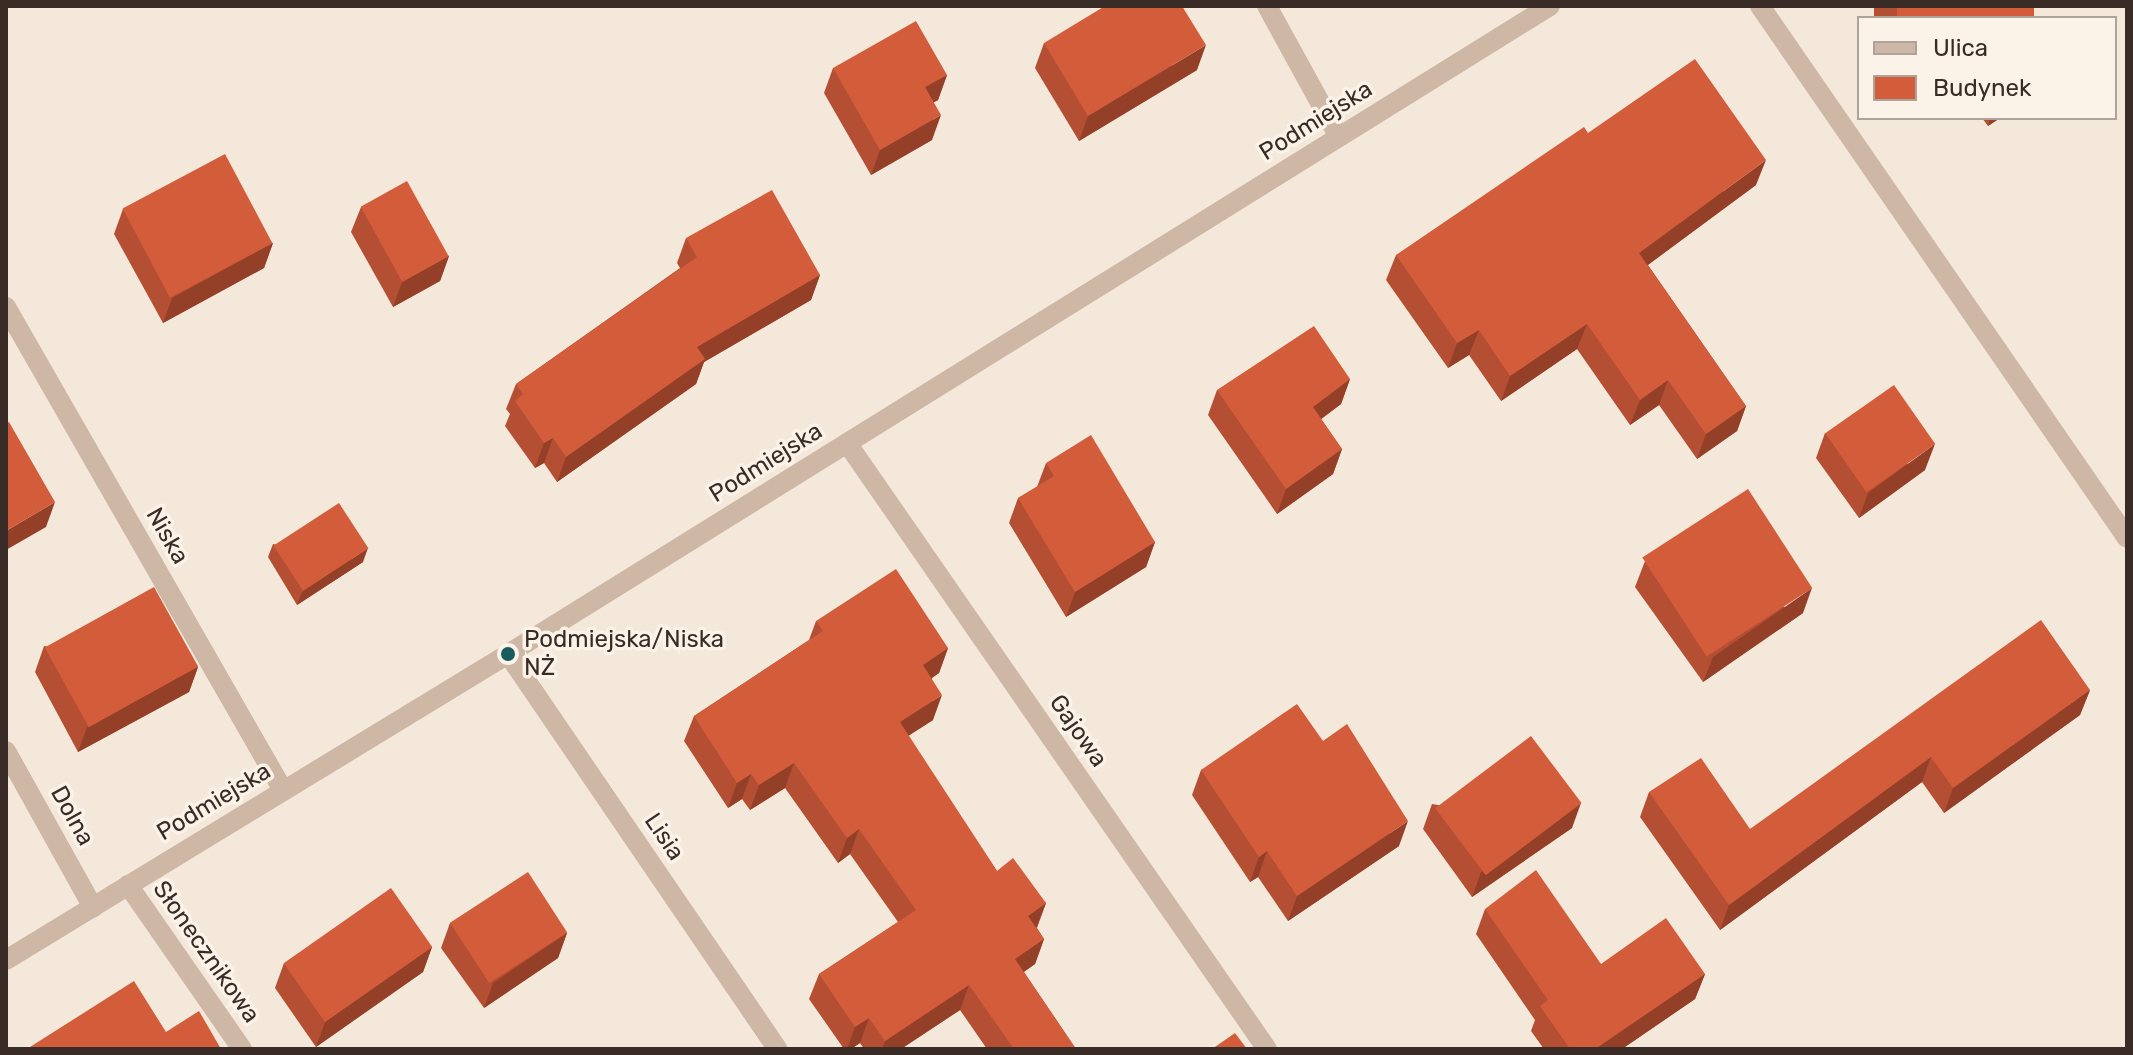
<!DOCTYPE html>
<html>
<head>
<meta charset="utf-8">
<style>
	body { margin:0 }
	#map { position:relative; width:2133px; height:1055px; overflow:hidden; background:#f4e8db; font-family:Rubik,sans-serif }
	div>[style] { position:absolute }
	.minor>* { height:20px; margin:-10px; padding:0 10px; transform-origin:10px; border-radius:10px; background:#ceb7a5 }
	.wall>* { inset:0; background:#b54f33; transform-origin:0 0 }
	.shaded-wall>* { inset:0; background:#944029 }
	.building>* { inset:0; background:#d35c3b; transform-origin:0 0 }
	.dots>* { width:22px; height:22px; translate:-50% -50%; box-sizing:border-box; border:4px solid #fbf2e8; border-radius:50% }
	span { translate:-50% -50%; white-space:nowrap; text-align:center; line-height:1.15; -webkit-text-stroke:7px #fbf2e8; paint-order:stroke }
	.street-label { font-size:24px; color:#392c27 }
	.poi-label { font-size:24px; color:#392c27 }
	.left { translate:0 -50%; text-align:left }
	.frame { position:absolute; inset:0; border:8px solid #392c27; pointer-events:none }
	.legend { position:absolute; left:1857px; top:16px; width:260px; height:104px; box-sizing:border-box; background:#fbf2e8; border:2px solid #ada39b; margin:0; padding:10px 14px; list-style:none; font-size:24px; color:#392c27 }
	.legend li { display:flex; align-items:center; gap:16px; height:40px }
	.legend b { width:40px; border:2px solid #ada39b }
</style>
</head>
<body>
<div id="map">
	<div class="minor">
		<i style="left:1267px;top:6px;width:149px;rotate:61.2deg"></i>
		<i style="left:1760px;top:6px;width:646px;rotate:55.4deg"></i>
		<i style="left:6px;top:307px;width:557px;rotate:60.17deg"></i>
		<i style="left:847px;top:443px;width:737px;rotate:55.28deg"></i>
		<i style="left:508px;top:654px;width:478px;rotate:55.7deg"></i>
		<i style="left:6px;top:751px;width:179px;rotate:60.9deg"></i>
		<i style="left:128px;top:885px;width:200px;rotate:55.2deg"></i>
		<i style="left:6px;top:960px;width:588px;rotate:-31.36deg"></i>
		<i style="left:508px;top:654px;width:1227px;rotate:-31.88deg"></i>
	</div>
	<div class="wall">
		<i style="left:1874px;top:6px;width:160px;height:14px"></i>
		<i style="clip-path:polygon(1044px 43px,1197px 70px,1079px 141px,1035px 68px)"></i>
		<i style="clip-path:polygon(833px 68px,947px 75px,938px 100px,934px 102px,932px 140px,871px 175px,824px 93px)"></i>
		<i style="clip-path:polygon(1982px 118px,2000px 118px,1988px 126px)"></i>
		<i style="clip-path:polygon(1756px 185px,1648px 265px,1746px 406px,1737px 431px,1697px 459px,1659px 405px,1630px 425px,1577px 349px,1501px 401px,1469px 355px,1448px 368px,1386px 280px,1396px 255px)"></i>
		<i style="clip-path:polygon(361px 207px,449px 256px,440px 281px,393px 307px,351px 232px)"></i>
		<i style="clip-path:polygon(123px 209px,273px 243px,264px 268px,163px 323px,114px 234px)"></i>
		<i style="clip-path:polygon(686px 238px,820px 275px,811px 300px,704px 362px,696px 384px,557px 482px,544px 463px,535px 468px,505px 426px,510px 414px,506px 409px,516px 384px,680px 268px,677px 263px)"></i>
		<i style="clip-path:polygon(1350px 379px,1341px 404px,1321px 419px,1342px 449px,1333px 474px,1277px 514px,1208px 415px,1217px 390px)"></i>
		<i style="clip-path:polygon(1825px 433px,1925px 470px,1859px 518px,1816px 458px)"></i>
		<i style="clip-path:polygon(1046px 463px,1155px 542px,1146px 567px,1066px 617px,1009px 523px,1018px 498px,1037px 487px)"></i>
		<i style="clip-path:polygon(273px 544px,363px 562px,297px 605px,268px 557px)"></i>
		<i style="clip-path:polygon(1645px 561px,1803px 613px,1703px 682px,1635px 587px)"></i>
		<i style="clip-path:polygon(816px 621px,948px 648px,939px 673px,932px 678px,933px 720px,908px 736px,997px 871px,1046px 903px,1037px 928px,1044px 939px,1035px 964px,1024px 972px,1076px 1049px,987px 1049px,960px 1010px,901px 1049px,864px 1049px,860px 1043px,851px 1049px,844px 1049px,809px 999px,819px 974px,898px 922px,850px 854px,838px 863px,785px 788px,750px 810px,742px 799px,728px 808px,684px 741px,694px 716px,809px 640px)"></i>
		<i style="clip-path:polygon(44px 646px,198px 667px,189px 692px,78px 752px,35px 672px)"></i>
		<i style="clip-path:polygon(2090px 690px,2080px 715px,1944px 813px,1922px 782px,1720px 930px,1640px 817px,1649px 792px,1750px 829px)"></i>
		<i style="clip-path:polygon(1323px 741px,1399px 846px,1288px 921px,1258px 877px,1250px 882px,1192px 795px,1201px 770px)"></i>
		<i style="clip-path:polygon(1432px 804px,1572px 828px,1472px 897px,1423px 829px)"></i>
		<i style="clip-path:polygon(1485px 909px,1601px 964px,1705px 974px,1695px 999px,1622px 1049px,1544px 1049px,1531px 1031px,1535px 1020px,1476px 934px)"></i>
		<i style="clip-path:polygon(450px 923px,567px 933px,558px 958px,484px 1008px,441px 948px)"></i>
		<i style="clip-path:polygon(432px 947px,423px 972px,316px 1047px,275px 988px,284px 963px)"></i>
	</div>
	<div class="shaded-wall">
		<i style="clip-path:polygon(1206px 45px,1197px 70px,1079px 141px,1088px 116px)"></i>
		<i style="clip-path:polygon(947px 75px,938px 100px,916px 112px,925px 87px)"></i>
		<i style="clip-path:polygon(941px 115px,932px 140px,871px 175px,880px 150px)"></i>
		<i style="clip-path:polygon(1990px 118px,2000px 118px,1988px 126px)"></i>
		<i style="clip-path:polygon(1766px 160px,1756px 185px,1630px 278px,1639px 253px)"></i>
		<i style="clip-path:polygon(273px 243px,264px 268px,163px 323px,172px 298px)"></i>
		<i style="clip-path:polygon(449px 256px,440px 281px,393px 307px,402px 282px)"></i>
		<i style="clip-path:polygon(820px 275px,811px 300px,704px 362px,696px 384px,557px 482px,566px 457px,697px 347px)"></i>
		<i style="clip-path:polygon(1587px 324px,1577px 349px,1501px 401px,1510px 376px)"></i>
		<i style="clip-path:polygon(1479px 330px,1469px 355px,1448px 368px,1457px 343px)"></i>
		<i style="clip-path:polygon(1350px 379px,1341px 404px,1304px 432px,1313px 407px)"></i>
		<i style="clip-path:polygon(1668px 380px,1659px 405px,1630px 425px,1640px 400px)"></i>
		<i style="clip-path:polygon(1746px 406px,1737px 431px,1697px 459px,1706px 434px)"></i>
		<i style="clip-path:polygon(553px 438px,544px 463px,535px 468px,544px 443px)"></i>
		<i style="clip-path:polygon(1935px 444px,1925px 470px,1859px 518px,1868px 493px)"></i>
		<i style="clip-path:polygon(1342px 449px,1333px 474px,1277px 514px,1286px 489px)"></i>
		<i style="clip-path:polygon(55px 502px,46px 527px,6px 550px,6px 531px)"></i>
		<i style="clip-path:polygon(1155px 542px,1146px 567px,1066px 617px,1075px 592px)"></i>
		<i style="clip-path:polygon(368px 548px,363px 562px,297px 605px,302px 592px)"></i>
		<i style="clip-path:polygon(1812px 588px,1803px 613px,1703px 682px,1713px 657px)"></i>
		<i style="clip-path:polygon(948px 648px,939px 673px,914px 690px,923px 665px)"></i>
		<i style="clip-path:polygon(198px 667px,189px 692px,78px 752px,87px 727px)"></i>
		<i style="clip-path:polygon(2090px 690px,2080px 715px,1944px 813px,1953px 788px)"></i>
		<i style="clip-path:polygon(942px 695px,933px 720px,891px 747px,900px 722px)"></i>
		<i style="clip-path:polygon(1931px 757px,1922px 782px,1720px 930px,1729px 905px)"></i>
		<i style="clip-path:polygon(794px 763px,785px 788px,750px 810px,759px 785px)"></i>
		<i style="clip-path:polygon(751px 774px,742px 799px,728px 808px,737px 783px)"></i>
		<i style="clip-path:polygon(1581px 803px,1572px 828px,1472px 897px,1481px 872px)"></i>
		<i style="clip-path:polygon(1408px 821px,1399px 846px,1288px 921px,1297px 896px)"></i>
		<i style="clip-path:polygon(859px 829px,850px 854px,838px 863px,847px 838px)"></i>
		<i style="clip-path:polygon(1267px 851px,1258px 877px,1250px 882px,1259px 857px)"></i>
		<i style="clip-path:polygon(1046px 903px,1036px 928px,1028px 916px)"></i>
		<i style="clip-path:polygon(567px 933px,558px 958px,484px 1008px,493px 983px)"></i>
		<i style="clip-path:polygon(1044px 939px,1035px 964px,1006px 984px,1015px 959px)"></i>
		<i style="clip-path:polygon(432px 947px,423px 972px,316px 1047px,325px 1022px)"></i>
		<i style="clip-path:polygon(1705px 974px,1695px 999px,1622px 1049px,1595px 1049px)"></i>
		<i style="clip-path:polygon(969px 985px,960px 1010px,901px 1049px,882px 1049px,885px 1041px)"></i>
		<i style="clip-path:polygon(869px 1018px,860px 1043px,851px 1049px,847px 1049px,855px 1027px)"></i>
	</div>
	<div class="building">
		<i style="clip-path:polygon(1105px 6px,1182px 6px,1206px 45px,1088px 116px,1044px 43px)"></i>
		<i style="left:1897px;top:6px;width:137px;height:14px"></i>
		<i style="clip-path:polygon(916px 21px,947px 75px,925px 87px,941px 115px,880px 150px,833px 68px)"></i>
		<i style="clip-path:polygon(1695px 59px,1766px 160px,1639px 253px,1746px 406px,1706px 434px,1668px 380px,1640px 400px,1587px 324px,1510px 376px,1479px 330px,1457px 343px,1396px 255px,1584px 127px,1588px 133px)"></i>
		<i style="left:225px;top:154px;width:101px;height:116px;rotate:62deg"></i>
		<i style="left:407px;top:181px;width:86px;height:53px;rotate:61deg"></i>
		<i style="clip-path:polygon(772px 190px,820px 275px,697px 347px,705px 359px,566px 457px,553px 438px,544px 443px,515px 401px,523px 394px,516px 384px,697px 257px,686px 238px)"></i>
		<i style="clip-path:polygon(1314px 326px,1350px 379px,1313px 407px,1342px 449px,1286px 489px,1217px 390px)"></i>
		<i style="left:1894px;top:385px;width:72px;height:84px;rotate:55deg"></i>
		<i style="clip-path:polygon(9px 422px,55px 502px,6px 531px,6px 424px)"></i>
		<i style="clip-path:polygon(1091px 435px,1155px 542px,1075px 592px,1018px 498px,1054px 476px,1046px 463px)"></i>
		<i style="left:1748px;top:489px;width:118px;height:126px;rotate:57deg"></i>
		<i style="left:339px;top:503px;width:54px;height:78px;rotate:57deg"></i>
		<i style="clip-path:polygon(896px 569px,948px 648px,923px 665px,942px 695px,900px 722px,997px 871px,1013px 858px,1046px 903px,1028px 916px,1044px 939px,1015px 959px,1076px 1049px,1014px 1049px,969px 985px,885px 1041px,869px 1018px,855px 1027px,819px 974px,916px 910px,859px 829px,847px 838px,794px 763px,759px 785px,751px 774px,737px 783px,694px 716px,823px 631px,816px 621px)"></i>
		<i style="left:154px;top:587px;width:91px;height:125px;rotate:61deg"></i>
		<i style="clip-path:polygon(2041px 620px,2090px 690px,1953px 788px,1931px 757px,1729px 905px,1649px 792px,1701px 758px,1750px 829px)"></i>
		<i style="clip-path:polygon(1297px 704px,1323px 741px,1347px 724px,1408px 821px,1297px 896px,1267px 851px,1259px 857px,1201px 770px)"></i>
		<i style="left:1531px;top:736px;width:84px;height:120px;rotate:53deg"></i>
		<i style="clip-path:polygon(1536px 870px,1601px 964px,1666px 918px,1705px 974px,1595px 1049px,1570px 1049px,1540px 1006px,1548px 1000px,1485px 909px)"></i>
		<i style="left:528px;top:872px;width:72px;height:93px;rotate:57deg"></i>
		<i style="left:391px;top:888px;width:72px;height:131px;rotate:55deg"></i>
		<i style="clip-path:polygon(134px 981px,166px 1032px,199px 1011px,221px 1049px,31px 1049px,30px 1047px)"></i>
		<i style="clip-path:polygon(1235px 1033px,1247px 1049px,1212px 1049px)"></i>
	</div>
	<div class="dots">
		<i style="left:508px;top:654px;background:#185c5f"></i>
	</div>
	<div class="street-label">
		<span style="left:1316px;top:121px;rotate:-32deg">Podmiejska</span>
		<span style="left:766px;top:463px;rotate:-32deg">Podmiejska</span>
		<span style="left:167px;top:536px;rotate:60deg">Niska</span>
		<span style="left:1078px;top:731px;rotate:55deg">Gajowa</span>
		<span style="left:214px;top:802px;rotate:-31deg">Podmiejska</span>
		<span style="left:72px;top:816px;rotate:61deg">Dolna</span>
		<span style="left:664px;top:837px;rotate:56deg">Lisia</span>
		<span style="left:206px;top:952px;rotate:55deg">Słonecznikowa</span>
	</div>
	<div class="poi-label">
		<span class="left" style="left:524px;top:654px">Podmiejska/Niska<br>NŻ</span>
	</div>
	<div class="frame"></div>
	<ul class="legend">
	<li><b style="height:10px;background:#ceb7a5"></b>Ulica</li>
	<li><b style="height:22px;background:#d35c3b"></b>Budynek</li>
	</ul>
</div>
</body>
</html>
